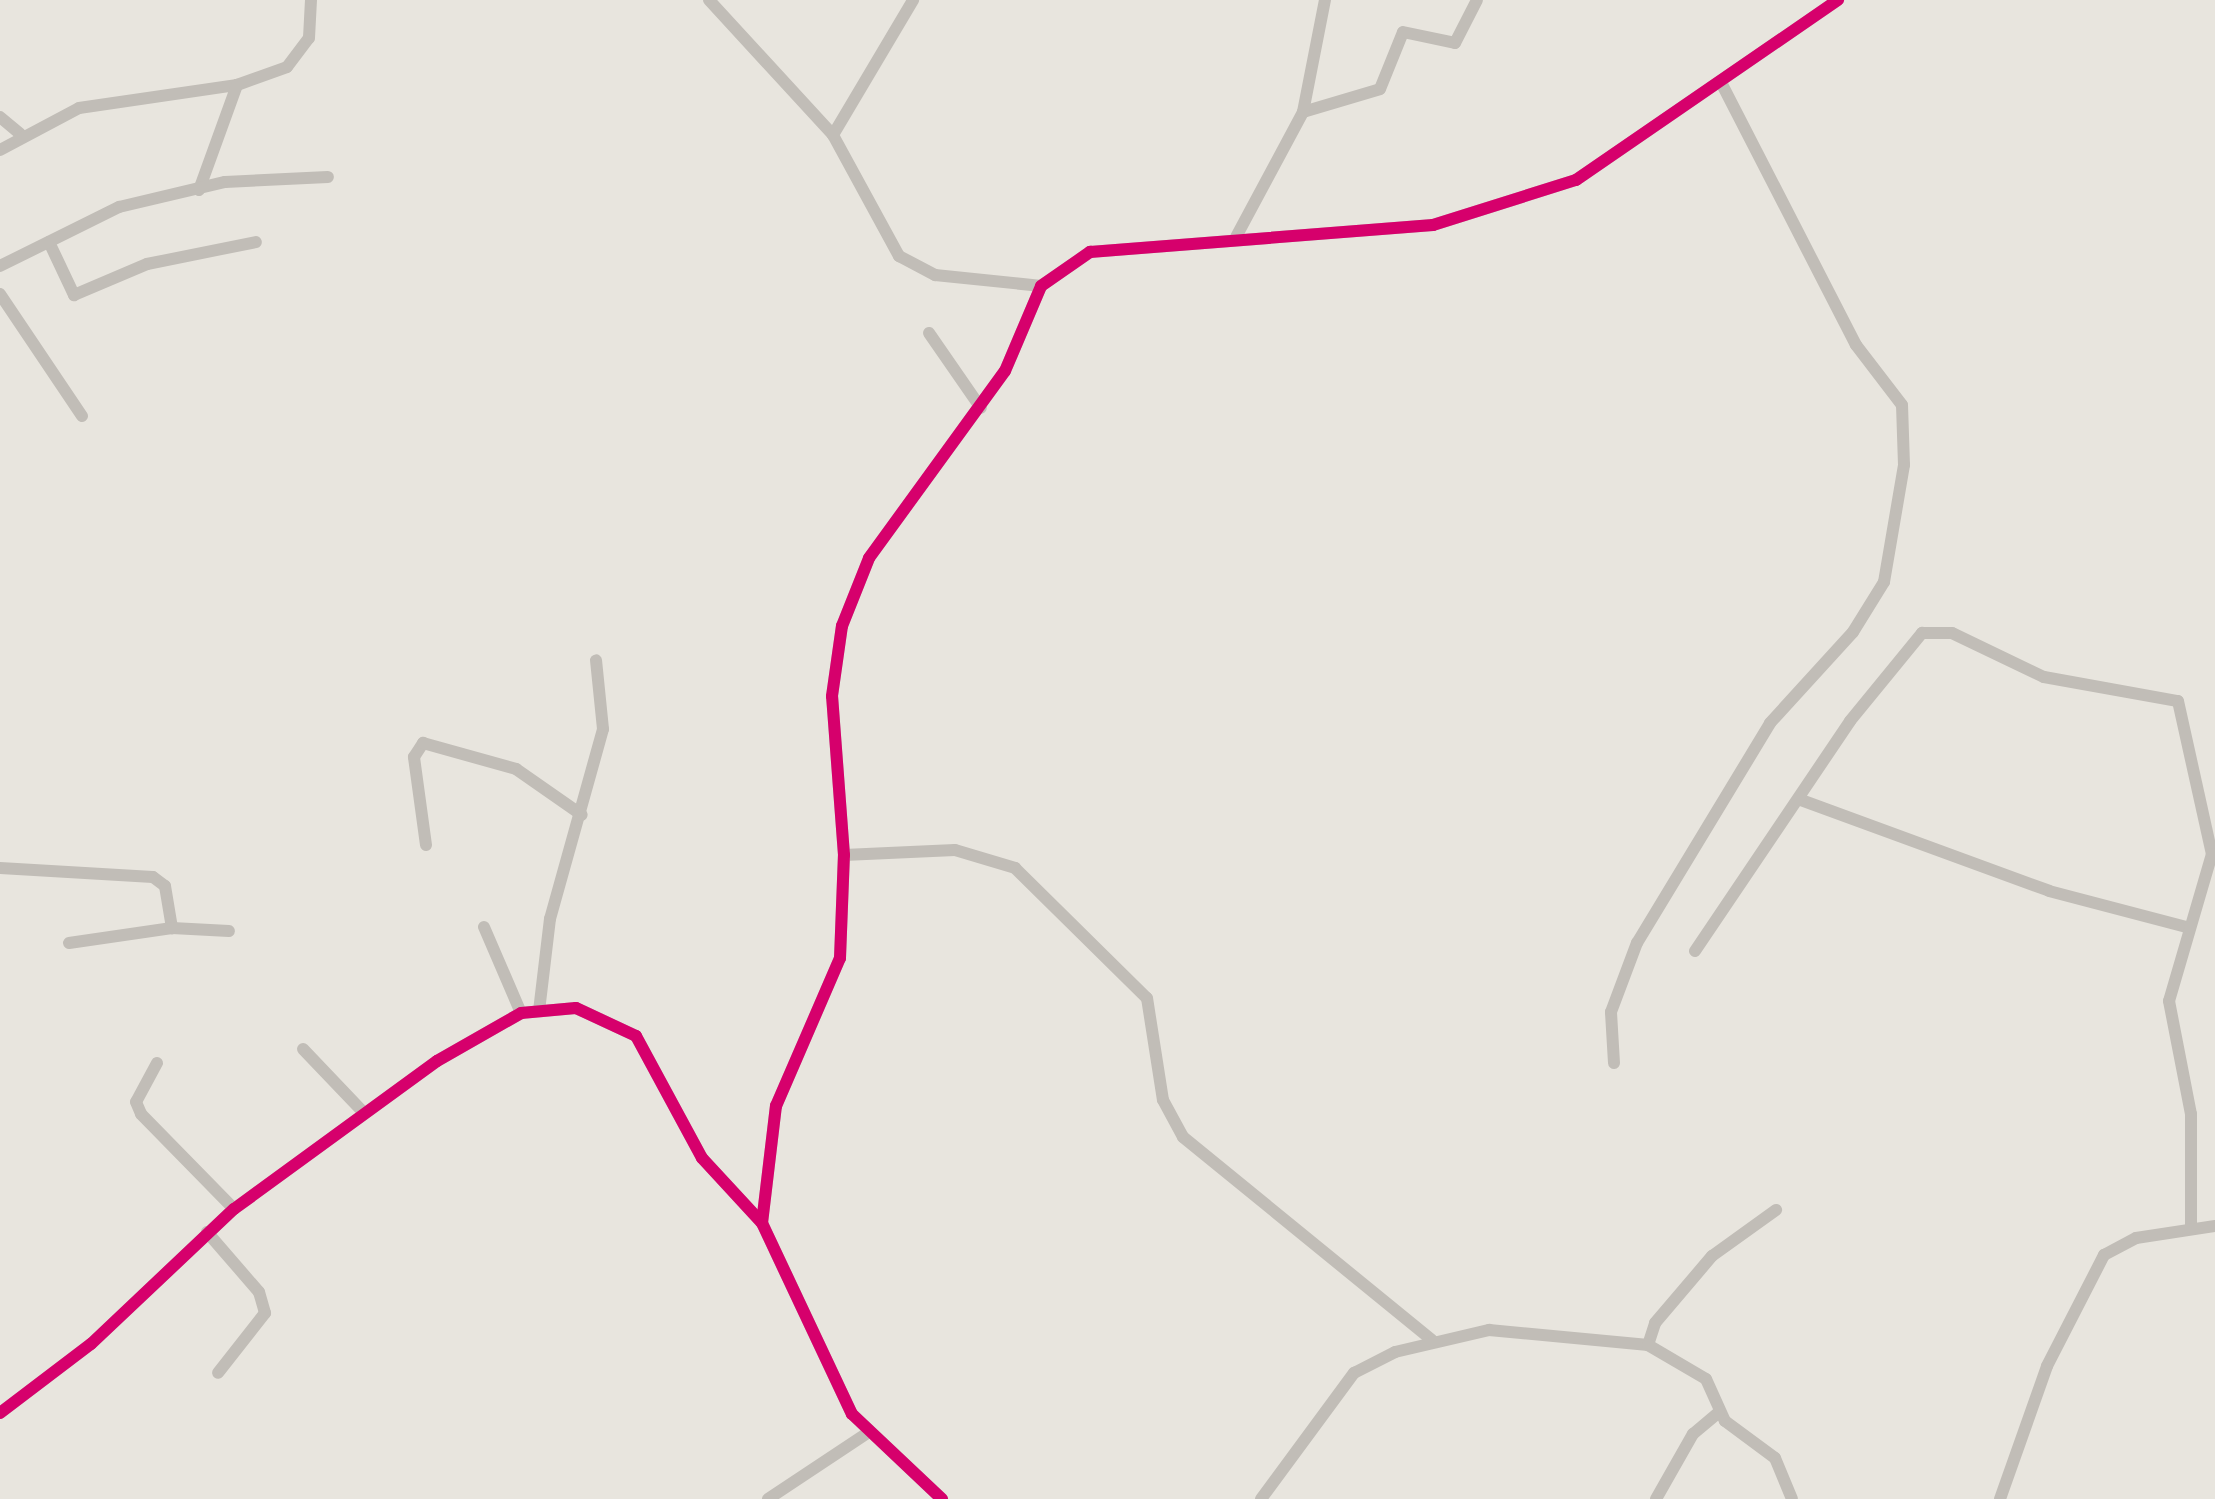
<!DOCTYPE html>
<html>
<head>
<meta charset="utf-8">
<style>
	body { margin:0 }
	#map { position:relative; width:2215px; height:1499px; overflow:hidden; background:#e8e5de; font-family:"Sofia Sans Condensed",sans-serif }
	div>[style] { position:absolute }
	.street>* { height:12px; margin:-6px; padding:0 6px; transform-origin:6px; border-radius:6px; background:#c1bdb7 }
	.cycleway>* { height:12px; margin:-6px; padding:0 6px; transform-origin:6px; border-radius:6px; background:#d6006c }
	span { translate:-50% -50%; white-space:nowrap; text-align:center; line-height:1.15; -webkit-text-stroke:8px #f6f1e4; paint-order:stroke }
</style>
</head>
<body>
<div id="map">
	<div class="street">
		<i style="left:709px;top:0;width:183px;rotate:47.4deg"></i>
		<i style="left:833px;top:135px;width:138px;rotate:61.4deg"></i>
		<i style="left:899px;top:256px;width:41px;rotate:27.8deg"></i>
		<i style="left:935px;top:275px;width:107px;rotate:5.9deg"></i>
		<i style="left:1303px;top:112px;width:80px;rotate:-16.6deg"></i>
		<i style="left:1380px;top:89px;width:61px;rotate:-68deg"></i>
		<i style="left:1403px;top:32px;width:53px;rotate:11.9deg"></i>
		<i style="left:1455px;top:43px;width:48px;rotate:-62.9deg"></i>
		<i style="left:0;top:117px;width:26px;rotate:40deg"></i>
		<i style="left:833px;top:135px;width:157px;rotate:-59.3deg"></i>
		<i style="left:0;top:150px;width:89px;rotate:-28deg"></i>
		<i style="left:79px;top:108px;width:160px;rotate:-8.3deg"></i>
		<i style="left:237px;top:85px;width:53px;rotate:-19.8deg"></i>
		<i style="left:287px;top:67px;width:36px;rotate:-53deg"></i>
		<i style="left:309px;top:38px;width:38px;rotate:-87deg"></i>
		<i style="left:199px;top:190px;width:112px;rotate:-70.1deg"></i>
		<i style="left:1236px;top:237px;width:142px;rotate:-61.8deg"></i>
		<i style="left:1303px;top:112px;width:114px;rotate:-78.9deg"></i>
		<i style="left:49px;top:242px;width:59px;rotate:64.7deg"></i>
		<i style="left:74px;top:295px;width:79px;rotate:-23deg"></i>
		<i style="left:147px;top:264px;width:111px;rotate:-11.4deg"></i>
		<i style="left:0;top:266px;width:133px;rotate:-26.4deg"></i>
		<i style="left:119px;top:207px;width:109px;rotate:-13.3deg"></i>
		<i style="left:225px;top:182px;width:103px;rotate:-2.8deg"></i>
		<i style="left:0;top:294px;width:147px;rotate:56.1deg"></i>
		<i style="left:929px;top:333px;width:91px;rotate:55.3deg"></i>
		<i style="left:1801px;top:800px;width:264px;rotate:20.1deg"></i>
		<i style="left:2049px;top:891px;width:142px;rotate:14.7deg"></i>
		<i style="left:426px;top:845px;width:89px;rotate:-97.8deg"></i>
		<i style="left:414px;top:757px;width:17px;rotate:-57deg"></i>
		<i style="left:423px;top:743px;width:97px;rotate:15.6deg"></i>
		<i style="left:516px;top:769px;width:80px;rotate:34.9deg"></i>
		<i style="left:844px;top:855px;width:111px;rotate:-2.6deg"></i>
		<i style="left:955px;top:850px;width:63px;rotate:16.7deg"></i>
		<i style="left:1015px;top:868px;width:185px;rotate:44.6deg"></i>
		<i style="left:1147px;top:998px;width:103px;rotate:81.1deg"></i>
		<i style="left:1163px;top:1100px;width:42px;rotate:61.6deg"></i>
		<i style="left:1183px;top:1137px;width:321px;rotate:39.2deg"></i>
		<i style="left:0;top:868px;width:153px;rotate:3.4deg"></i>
		<i style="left:153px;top:877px;width:15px;rotate:37deg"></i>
		<i style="left:165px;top:886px;width:43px;rotate:80.5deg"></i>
		<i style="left:484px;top:927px;width:94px;rotate:66.7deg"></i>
		<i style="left:69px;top:943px;width:104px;rotate:-8.3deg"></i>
		<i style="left:172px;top:928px;width:57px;rotate:3deg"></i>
		<i style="left:1695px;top:951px;width:277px;rotate:-56deg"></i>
		<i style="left:1850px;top:721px;width:114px;rotate:-50.7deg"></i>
		<i style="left:1922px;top:633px;width:30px"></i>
		<i style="left:1952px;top:633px;width:102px;rotate:25.6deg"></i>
		<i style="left:2044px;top:677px;width:136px;rotate:10.2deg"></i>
		<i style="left:2178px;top:701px;width:157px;rotate:77.5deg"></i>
		<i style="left:2212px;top:854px;width:153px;rotate:106.3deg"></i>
		<i style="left:2169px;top:1001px;width:115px;rotate:79deg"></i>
		<i style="left:2191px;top:1114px;width:113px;rotate:90deg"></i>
		<i style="left:539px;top:1011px;width:93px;rotate:-83.2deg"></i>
		<i style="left:550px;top:919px;width:197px;rotate:-74.4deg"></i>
		<i style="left:603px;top:729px;width:69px;rotate:-95.8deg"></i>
		<i style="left:303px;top:1049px;width:88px;rotate:46.4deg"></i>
		<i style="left:157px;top:1063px;width:44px;rotate:118.3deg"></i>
		<i style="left:136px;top:1102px;width:13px;rotate:67deg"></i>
		<i style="left:141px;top:1114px;width:133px;rotate:45.6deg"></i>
		<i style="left:1614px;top:1063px;width:51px;rotate:-93.4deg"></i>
		<i style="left:1611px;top:1012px;width:74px;rotate:-69.4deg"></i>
		<i style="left:1637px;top:943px;width:257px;rotate:-58.8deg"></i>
		<i style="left:1770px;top:723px;width:123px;rotate:-47.6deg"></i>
		<i style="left:1853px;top:632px;width:59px;rotate:-58.2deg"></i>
		<i style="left:1884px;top:582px;width:119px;rotate:-80.3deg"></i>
		<i style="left:1904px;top:465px;width:60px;rotate:-91.9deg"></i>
		<i style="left:1902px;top:405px;width:76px;rotate:-127.5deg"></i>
		<i style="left:1856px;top:345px;width:296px;rotate:-117.2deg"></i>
		<i style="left:762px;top:1223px;width:118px;rotate:-83.2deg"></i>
		<i style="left:776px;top:1106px;width:161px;rotate:-66.6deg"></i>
		<i style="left:840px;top:958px;width:103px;rotate:-87.8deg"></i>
		<i style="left:844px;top:855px;width:159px;rotate:-94.3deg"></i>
		<i style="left:832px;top:696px;width:71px;rotate:-81.9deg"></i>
		<i style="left:842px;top:626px;width:73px;rotate:-68.3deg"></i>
		<i style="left:869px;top:558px;width:231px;rotate:-54deg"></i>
		<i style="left:1005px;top:371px;width:92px;rotate:-67deg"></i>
		<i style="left:1041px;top:286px;width:60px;rotate:-34.8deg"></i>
		<i style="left:1090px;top:252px;width:344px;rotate:-4.5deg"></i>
		<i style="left:1433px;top:225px;width:150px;rotate:-17.5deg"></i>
		<i style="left:1576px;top:180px;width:318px;rotate:-34.5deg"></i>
		<i style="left:207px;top:1232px;width:79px;rotate:49.1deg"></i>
		<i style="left:259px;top:1292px;width:22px;rotate:74deg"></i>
		<i style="left:265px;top:1313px;width:76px;rotate:128.1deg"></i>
		<i style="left:1648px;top:1345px;width:23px;rotate:-72deg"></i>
		<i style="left:1655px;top:1323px;width:88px;rotate:-49.6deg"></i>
		<i style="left:1712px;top:1256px;width:79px;rotate:-35.7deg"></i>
		<i style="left:0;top:1413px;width:114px;rotate:-37.2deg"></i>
		<i style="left:91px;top:1344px;width:197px;rotate:-43.4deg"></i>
		<i style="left:234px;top:1209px;width:251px;rotate:-36.1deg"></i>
		<i style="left:437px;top:1061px;width:97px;rotate:-29.7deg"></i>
		<i style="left:521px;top:1013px;width:55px;rotate:-5.2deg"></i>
		<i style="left:576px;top:1008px;width:66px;rotate:25deg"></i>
		<i style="left:636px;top:1036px;width:139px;rotate:61.6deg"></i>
		<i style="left:702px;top:1158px;width:88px;rotate:47.3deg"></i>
		<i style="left:762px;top:1223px;width:211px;rotate:64.8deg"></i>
		<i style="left:852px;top:1414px;width:124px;rotate:43.4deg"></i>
		<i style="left:768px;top:1499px;width:118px;rotate:-33.6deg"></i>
		<i style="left:1261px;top:1499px;width:157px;rotate:-53.6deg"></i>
		<i style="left:1354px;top:1373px;width:46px;rotate:-27.1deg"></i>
		<i style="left:1395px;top:1352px;width:97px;rotate:-13.2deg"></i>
		<i style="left:1489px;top:1330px;width:160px;rotate:5.4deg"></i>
		<i style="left:1648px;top:1345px;width:67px;rotate:30.4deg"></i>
		<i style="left:1706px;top:1379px;width:46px;rotate:65.7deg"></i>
		<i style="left:1725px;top:1421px;width:62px;rotate:36.5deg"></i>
		<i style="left:1775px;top:1458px;width:44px;rotate:67.5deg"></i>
		<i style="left:1656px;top:1499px;width:75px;rotate:-60.4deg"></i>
		<i style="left:1693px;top:1434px;width:34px;rotate:-40deg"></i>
		<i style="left:2000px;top:1499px;width:141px;rotate:-70.5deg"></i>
		<i style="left:2047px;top:1366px;width:125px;rotate:-62.8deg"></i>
		<i style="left:2104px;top:1255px;width:36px;rotate:-28deg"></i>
		<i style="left:2136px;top:1238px;width:80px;rotate:-8.6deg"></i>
	</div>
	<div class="cycleway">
		<i style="left:762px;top:1223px;width:118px;rotate:-83.2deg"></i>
		<i style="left:776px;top:1106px;width:161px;rotate:-66.6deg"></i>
		<i style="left:840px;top:958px;width:103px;rotate:-87.8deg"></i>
		<i style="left:844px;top:855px;width:159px;rotate:-94.3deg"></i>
		<i style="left:832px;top:696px;width:71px;rotate:-81.9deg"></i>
		<i style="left:842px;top:626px;width:73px;rotate:-68.3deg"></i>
		<i style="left:869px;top:558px;width:231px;rotate:-54deg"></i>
		<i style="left:1005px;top:371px;width:92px;rotate:-67deg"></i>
		<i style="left:1041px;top:286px;width:60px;rotate:-34.8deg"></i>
		<i style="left:1090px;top:252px;width:344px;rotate:-4.5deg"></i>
		<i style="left:1433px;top:225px;width:150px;rotate:-17.5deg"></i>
		<i style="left:1576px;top:180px;width:318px;rotate:-34.5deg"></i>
		<i style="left:0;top:1413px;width:114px;rotate:-37.2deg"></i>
		<i style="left:91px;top:1344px;width:197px;rotate:-43.4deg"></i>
		<i style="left:234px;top:1209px;width:251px;rotate:-36.1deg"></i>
		<i style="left:437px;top:1061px;width:97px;rotate:-29.7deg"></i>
		<i style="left:521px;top:1013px;width:55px;rotate:-5.2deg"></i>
		<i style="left:576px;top:1008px;width:66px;rotate:25deg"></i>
		<i style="left:636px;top:1036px;width:139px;rotate:61.6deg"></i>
		<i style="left:702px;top:1158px;width:88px;rotate:47.3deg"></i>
		<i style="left:762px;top:1223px;width:211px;rotate:64.8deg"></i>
		<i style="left:852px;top:1414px;width:124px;rotate:43.4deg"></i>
	</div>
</div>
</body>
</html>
